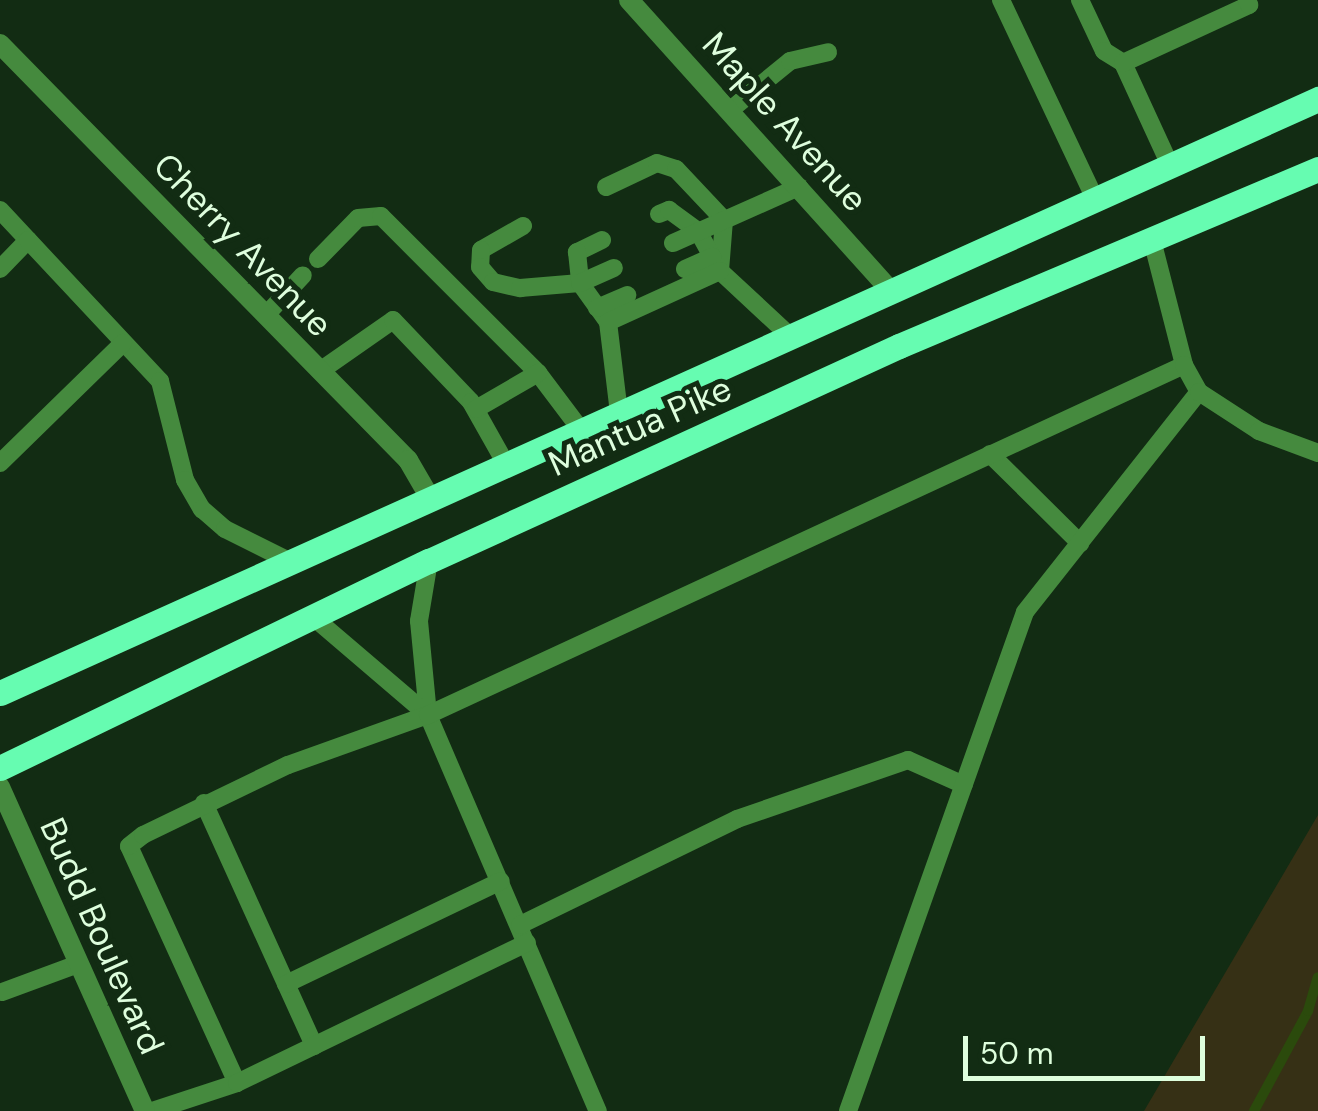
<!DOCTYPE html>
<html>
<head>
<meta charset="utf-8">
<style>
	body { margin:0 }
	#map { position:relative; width:1318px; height:1111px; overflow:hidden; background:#122c13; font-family:"DM Sans",sans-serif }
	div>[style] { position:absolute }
	.green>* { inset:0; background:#363015 }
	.stream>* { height:10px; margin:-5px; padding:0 5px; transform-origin:5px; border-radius:5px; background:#2b4a0c }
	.lane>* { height:18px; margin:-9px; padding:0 9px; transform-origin:9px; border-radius:9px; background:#458a3e }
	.street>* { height:20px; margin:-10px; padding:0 10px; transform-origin:10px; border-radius:10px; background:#458a3e }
	.primary>* { height:25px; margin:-12.5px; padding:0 12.5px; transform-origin:12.5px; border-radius:12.5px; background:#66fcb1 }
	span { translate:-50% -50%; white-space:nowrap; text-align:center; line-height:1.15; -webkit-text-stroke:10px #122c13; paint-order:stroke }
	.street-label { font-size:35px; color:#defedd }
	.scale { position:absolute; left:963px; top:1036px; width:242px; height:45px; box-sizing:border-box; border:5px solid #defedd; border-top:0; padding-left:12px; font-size:30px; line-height:35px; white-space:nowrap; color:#defedd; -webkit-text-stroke:8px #122c13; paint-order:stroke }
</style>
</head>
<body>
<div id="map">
	<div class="green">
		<i style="clip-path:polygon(1318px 815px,1318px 1111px,1144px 1111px)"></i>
	</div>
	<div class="stream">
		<i style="left:1254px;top:1111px;width:114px;rotate:-61.6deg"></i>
		<i style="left:1308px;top:1011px;width:35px;rotate:-74deg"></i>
	</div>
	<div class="lane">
		<i style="left:1001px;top:0;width:218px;rotate:64.7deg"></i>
		<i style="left:1080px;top:0;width:56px;rotate:64.8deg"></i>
		<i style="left:1104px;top:51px;width:22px;rotate:32deg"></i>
		<i style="left:1123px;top:63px;width:112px;rotate:65.3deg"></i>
		<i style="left:1123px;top:63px;width:139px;rotate:-24.7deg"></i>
		<i style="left:1249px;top:5px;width:5px;rotate:-112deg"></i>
		<i style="left:729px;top:111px;width:79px;rotate:-39.3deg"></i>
		<i style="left:790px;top:61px;width:39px;rotate:-13deg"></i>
		<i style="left:606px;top:187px;width:56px;rotate:-25.2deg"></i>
		<i style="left:657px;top:163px;width:20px;rotate:18deg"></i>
		<i style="left:676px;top:169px;width:70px;rotate:46.7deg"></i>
		<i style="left:724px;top:220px;width:51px;rotate:94.5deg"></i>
		<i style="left:0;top:210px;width:41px;rotate:47deg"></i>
		<i style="left:659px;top:214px;width:11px;rotate:-22deg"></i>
		<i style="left:669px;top:210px;width:36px;rotate:36deg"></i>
		<i style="left:698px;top:231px;width:46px;rotate:61.2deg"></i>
		<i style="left:720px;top:271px;width:96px;rotate:42.9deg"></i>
		<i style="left:523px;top:226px;width:48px;rotate:150.3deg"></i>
		<i style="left:481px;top:250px;width:17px;rotate:93deg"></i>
		<i style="left:480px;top:267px;width:20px;rotate:49deg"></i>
		<i style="left:493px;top:282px;width:28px;rotate:13deg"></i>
		<i style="left:520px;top:288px;width:60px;rotate:-4.8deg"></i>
		<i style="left:580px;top:283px;width:48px;rotate:54.3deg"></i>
		<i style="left:608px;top:322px;width:92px;rotate:83.1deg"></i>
		<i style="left:602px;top:240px;width:28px;rotate:154deg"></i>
		<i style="left:577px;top:252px;width:31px;rotate:84deg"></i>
		<i style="left:580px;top:283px;width:37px;rotate:-24deg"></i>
		<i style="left:1152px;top:240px;width:129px;rotate:75.6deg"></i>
		<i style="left:673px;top:243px;width:138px;rotate:-24deg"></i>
		<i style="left:318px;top:259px;width:57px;rotate:-45.7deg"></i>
		<i style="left:358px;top:218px;width:23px;rotate:-5deg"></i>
		<i style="left:381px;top:216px;width:222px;rotate:45deg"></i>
		<i style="left:538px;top:373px;width:71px;rotate:53deg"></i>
		<i style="left:0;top:269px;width:40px;rotate:-46deg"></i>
		<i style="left:28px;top:240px;width:193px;rotate:46.9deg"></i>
		<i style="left:160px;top:381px;width:102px;rotate:75.8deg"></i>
		<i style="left:185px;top:480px;width:34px;rotate:60deg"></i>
		<i style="left:202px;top:509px;width:30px;rotate:41deg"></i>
		<i style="left:225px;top:529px;width:74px;rotate:26.6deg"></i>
		<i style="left:685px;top:269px;width:30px;rotate:-24deg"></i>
		<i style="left:597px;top:308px;width:33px;rotate:-23deg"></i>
		<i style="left:266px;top:315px;width:54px;rotate:-47.2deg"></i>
		<i style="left:608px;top:322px;width:123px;rotate:-24.5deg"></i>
		<i style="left:320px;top:371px;width:89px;rotate:-34.9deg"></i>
		<i style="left:393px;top:320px;width:113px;rotate:46.4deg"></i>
		<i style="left:471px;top:402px;width:71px;rotate:60.6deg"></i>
		<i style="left:476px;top:409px;width:72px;rotate:-30.1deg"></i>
		<i style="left:990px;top:454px;width:127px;rotate:44.7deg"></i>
		<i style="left:0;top:463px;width:172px;rotate:-44.3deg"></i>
		<i style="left:429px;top:561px;width:61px;rotate:99.5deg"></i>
		<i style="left:419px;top:621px;width:94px;rotate:84.5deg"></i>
		<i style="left:428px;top:715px;width:431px;rotate:66.8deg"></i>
		<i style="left:312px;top:616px;width:153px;rotate:40.5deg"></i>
		<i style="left:204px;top:803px;width:267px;rotate:65.6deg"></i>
		<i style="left:520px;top:925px;width:242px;rotate:-26deg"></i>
		<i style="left:737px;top:819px;width:181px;rotate:-19deg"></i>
		<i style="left:908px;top:760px;width:61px;rotate:24.1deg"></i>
		<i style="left:286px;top:984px;width:238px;rotate:-25.6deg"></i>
		<i style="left:2px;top:992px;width:81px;rotate:-20.2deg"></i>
		<i style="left:237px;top:1083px;width:260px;rotate:-114.5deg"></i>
		<i style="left:129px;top:846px;width:18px;rotate:-38deg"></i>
		<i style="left:143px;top:835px;width:161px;rotate:-25.8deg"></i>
		<i style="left:288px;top:765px;width:149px;rotate:-19.7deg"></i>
		<i style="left:428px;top:715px;width:833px;rotate:-24.84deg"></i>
		<i style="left:1184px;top:365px;width:31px;rotate:61deg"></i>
		<i style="left:152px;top:1111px;width:89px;rotate:-18.2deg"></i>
		<i style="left:237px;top:1083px;width:322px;rotate:-25.8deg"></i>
		<i style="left:848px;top:1111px;width:529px;rotate:-70.47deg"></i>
		<i style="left:1025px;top:612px;width:280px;rotate:-51.7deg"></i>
		<i style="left:1199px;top:392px;width:72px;rotate:33deg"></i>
		<i style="left:1259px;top:431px;width:63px;rotate:20.4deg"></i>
	</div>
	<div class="street">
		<i style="left:629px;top:0;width:390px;rotate:48deg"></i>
		<i style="left:0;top:44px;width:583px;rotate:45.56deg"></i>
		<i style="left:408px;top:460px;width:44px;rotate:59.9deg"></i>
		<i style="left:0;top:787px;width:355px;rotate:65.9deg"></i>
	</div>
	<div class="primary">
		<i style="left:0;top:693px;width:1446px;rotate:-24.26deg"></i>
		<i style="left:0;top:768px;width:476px;rotate:-25.8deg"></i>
		<i style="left:429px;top:561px;width:517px;rotate:-24.58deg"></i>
		<i style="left:899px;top:346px;width:455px;rotate:-22.9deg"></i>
	</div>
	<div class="street-label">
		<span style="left:785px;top:122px;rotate:48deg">Maple Avenue</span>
		<span style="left:243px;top:245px;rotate:46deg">Cherry Avenue</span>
		<span style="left:640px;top:426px;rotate:-24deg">Mantua Pike</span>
		<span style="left:102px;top:936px;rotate:66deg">Budd Boulevard</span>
	</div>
	<div class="scale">50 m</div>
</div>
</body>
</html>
